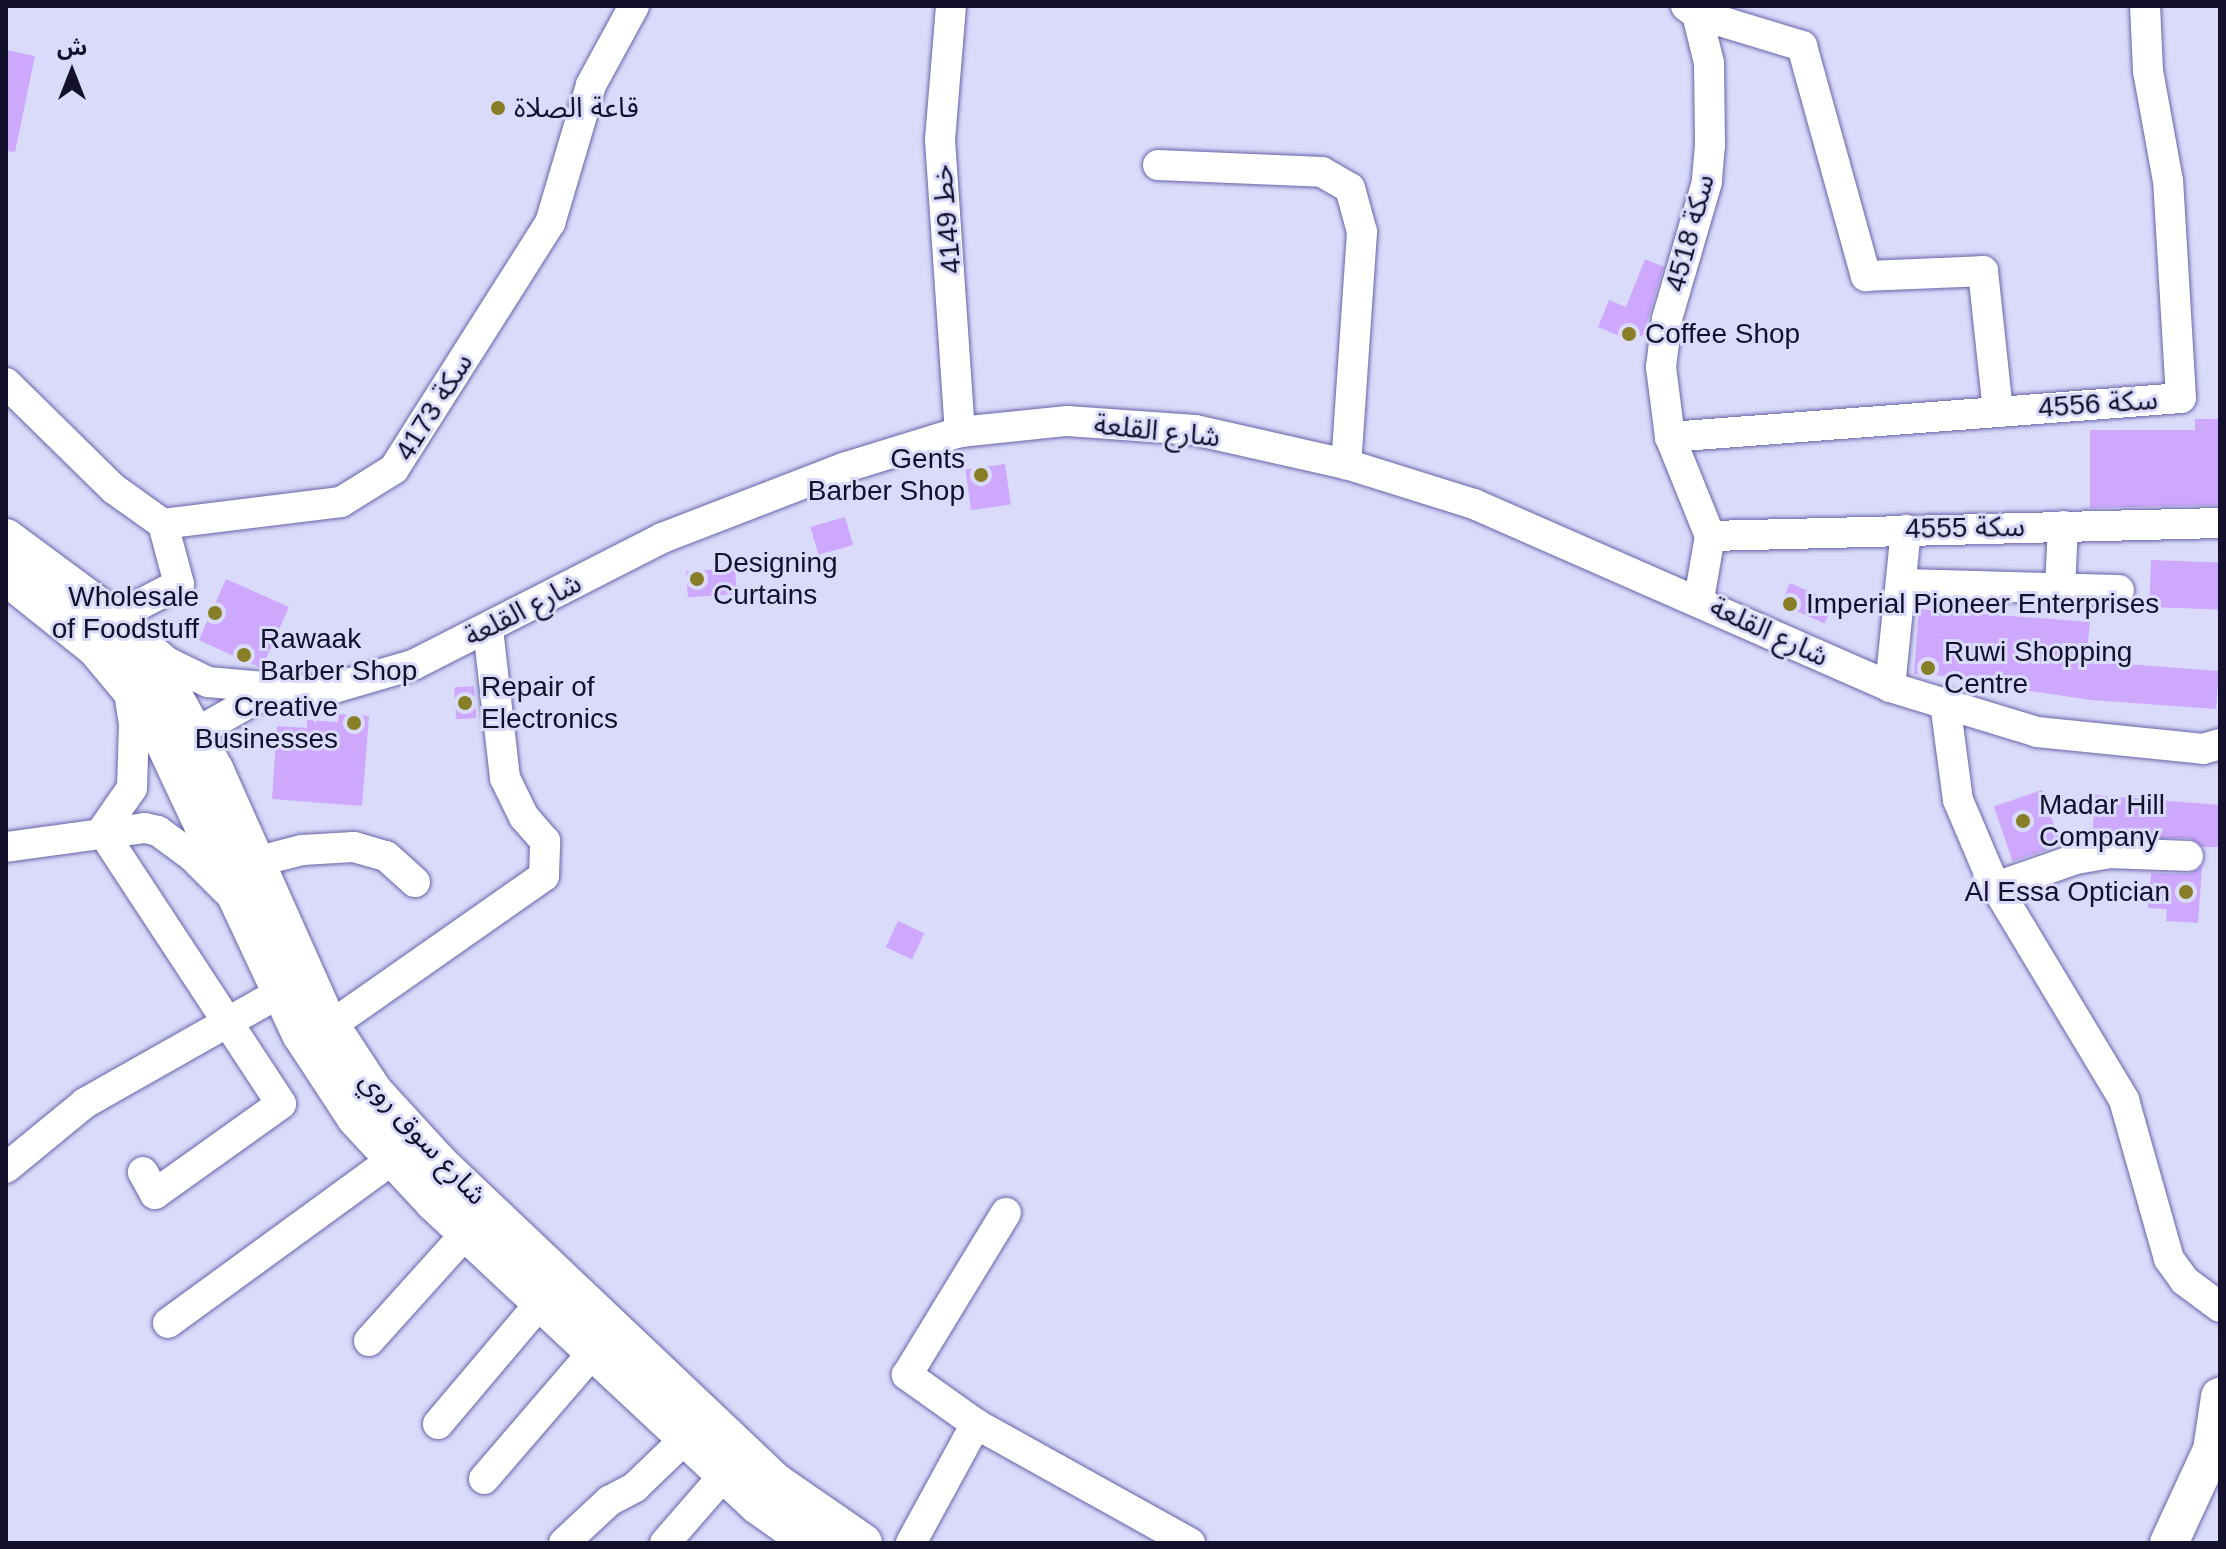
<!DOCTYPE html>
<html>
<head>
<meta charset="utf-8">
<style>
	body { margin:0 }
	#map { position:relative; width:2226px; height:1549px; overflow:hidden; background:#dadbfa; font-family:Helvetica,"Noto Sans Arabic",sans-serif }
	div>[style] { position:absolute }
	.building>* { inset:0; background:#cda8fc; transform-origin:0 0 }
	.roads { filter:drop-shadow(0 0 2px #6764a9) drop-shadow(0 0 2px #6764a9) }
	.minor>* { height:30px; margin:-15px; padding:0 15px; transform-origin:15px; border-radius:15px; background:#fff }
	.major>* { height:38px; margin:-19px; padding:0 19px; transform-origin:19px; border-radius:19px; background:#fff }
	.dots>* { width:22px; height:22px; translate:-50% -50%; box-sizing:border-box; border:4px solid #dadbfa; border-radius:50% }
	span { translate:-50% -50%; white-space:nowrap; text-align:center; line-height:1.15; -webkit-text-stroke:6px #dadbfa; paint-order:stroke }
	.poi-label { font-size:28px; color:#12102b }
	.left { translate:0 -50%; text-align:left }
	.right { translate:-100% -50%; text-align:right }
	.street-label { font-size:28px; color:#12102b }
	.frame { position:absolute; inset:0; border:8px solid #12102b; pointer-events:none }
	.north { position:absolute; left:32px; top:32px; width:80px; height:80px; -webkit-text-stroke:6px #dadbfa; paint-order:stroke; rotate:0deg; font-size:22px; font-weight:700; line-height:32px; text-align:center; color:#12102b }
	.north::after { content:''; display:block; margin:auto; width:28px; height:36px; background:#12102b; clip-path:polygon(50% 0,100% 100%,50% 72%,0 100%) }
</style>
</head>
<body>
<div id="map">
	<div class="building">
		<i style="clip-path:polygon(6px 50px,35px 56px,15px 152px,6px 151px)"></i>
		<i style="clip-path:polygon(1645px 259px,1664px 267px,1643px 335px,1631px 341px,1598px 327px,1609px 300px,1626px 307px)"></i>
		<i style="clip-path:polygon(2195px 419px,2220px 419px,2220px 505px,2090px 508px,2090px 430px,2195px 430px)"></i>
		<i style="left:1005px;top:464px;width:41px;height:40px;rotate:82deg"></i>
		<i style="left:845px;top:517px;width:29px;height:36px;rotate:74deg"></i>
		<i style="left:2151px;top:560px;width:69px;height:47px;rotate:2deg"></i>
		<i style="left:735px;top:568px;width:26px;height:49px;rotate:86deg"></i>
		<i style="left:226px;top:579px;width:69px;height:67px;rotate:24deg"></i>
		<i style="left:1790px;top:583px;width:48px;height:23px;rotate:24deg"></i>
		<i style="clip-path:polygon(1919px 609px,2090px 622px,2086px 661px,2219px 671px,2216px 709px,2091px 700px,1991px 685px,1992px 679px,1914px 674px)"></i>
		<i style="left:474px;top:686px;width:32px;height:20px;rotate:86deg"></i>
		<i style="clip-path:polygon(339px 714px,369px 716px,362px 806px,272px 799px,277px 726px,307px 728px,307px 720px,338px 722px)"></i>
		<i style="left:2042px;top:790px;width:58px;height:51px;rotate:71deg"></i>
		<i style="clip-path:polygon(2095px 795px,2220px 805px,2220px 847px,2203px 847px,2189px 838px,2092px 838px)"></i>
		<i style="clip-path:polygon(2202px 867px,2198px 923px,2166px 921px,2167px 909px,2148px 908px,2151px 873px,2188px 874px)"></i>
		<i style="left:898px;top:921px;width:29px;height:29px;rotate:25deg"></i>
	</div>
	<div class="roads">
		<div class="minor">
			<i style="left:634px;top:6px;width:90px;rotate:118.6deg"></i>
			<i style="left:591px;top:85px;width:144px;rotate:106.5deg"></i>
			<i style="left:550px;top:223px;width:291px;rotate:122.4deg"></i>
			<i style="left:394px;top:469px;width:62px;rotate:148.1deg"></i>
			<i style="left:341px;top:502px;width:179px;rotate:173deg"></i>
			<i style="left:163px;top:524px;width:62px;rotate:75.1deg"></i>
			<i style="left:179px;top:584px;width:73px;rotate:152.4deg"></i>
			<i style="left:114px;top:618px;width:69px;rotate:39.7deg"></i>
			<i style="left:167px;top:662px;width:46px;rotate:26deg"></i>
			<i style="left:208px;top:682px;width:112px;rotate:5.1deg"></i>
			<i style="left:320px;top:692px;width:97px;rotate:-16.2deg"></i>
			<i style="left:413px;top:665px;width:280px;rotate:-27deg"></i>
			<i style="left:662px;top:538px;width:194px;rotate:-21.1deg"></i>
			<i style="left:843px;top:468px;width:122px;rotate:-17.1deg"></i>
			<i style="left:960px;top:432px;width:108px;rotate:-5.9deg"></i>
			<i style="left:1067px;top:421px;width:128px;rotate:4deg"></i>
			<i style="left:1195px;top:430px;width:155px;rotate:12.7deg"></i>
			<i style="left:1346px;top:464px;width:134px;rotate:17.4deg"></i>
			<i style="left:1474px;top:504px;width:454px;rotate:23.7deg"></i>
			<i style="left:1890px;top:687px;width:154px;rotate:17deg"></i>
			<i style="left:2037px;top:732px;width:167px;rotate:5.8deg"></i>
			<i style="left:2203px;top:749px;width:18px;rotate:-16deg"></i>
			<i style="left:951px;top:6px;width:134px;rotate:94.7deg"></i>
			<i style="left:940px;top:140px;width:293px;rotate:86.1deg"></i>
			<i style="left:1686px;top:6px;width:14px;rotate:36deg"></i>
			<i style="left:1697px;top:14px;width:50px;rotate:76.2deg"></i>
			<i style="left:1709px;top:63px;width:82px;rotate:89.3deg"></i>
			<i style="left:1710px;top:145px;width:37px;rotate:95deg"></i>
			<i style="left:1707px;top:182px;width:143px;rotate:106.3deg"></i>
			<i style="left:1667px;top:319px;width:48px;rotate:97.1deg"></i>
			<i style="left:1661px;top:367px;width:71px;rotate:82.7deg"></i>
			<i style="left:1670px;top:437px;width:107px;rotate:68deg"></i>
			<i style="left:1710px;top:536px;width:64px;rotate:99.9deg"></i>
			<i style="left:1697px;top:14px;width:110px;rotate:16.9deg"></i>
			<i style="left:1802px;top:46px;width:239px;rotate:74.5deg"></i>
			<i style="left:1866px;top:276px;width:117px;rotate:-2.4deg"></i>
			<i style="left:1983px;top:271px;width:141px;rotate:83.9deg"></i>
			<i style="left:1158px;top:165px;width:164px;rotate:2.4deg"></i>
			<i style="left:1322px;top:172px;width:32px;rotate:30deg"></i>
			<i style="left:1350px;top:188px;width:46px;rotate:74.7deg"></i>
			<i style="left:1362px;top:232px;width:233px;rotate:93.9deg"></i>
			<i style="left:6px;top:383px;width:151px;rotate:44.5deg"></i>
			<i style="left:114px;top:489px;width:60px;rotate:35.5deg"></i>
			<i style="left:1670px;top:437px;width:512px;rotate:-4.36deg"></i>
			<i style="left:2181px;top:398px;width:217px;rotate:-93.4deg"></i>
			<i style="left:2168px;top:181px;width:112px;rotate:-100.3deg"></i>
			<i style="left:2148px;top:71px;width:65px;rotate:-92.6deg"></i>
			<i style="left:1710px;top:536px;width:510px;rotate:-1.46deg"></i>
			<i style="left:1903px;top:584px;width:216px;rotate:1.6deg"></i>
			<i style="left:2060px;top:588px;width:62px;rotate:-87.2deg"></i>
			<i style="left:1890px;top:687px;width:158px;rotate:-84.2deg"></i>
			<i style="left:1945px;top:703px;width:98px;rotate:82.4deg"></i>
			<i style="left:1958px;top:800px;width:87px;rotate:67deg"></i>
			<i style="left:1992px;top:880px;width:257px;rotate:59deg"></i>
			<i style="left:2124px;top:1100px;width:165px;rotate:74.2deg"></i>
			<i style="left:2169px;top:1259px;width:27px;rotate:54deg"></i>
			<i style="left:2185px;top:1281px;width:44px;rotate:36.6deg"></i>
			<i style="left:194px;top:734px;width:93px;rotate:-29.6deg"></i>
			<i style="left:102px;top:831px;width:326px;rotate:56.7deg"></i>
			<i style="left:281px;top:1104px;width:155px;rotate:144.5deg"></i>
			<i style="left:155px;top:1194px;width:25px;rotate:-119deg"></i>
			<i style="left:102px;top:831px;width:52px;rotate:-55.1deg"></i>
			<i style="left:132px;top:788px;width:64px;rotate:-88.2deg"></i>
			<i style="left:134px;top:724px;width:37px;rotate:-99deg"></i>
			<i style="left:6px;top:847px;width:140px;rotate:-7.8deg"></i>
			<i style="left:145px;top:828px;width:13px;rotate:13deg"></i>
			<i style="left:158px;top:831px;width:42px;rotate:36.3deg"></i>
			<i style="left:192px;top:856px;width:49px;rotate:45deg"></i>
			<i style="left:255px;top:862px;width:49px;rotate:-14.3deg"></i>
			<i style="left:302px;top:850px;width:52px;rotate:-3.3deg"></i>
			<i style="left:354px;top:847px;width:33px;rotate:16deg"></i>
			<i style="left:386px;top:856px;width:39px;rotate:42deg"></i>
			<i style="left:1996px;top:887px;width:85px;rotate:-19.3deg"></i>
			<i style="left:2076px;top:859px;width:35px;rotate:-10deg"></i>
			<i style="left:2110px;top:853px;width:78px;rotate:2.2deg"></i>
			<i style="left:330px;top:1026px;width:261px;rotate:-35deg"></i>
			<i style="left:544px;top:876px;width:35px;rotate:-88deg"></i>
			<i style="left:545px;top:841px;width:32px;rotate:-131deg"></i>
			<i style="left:524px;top:817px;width:43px;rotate:-116deg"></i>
			<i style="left:505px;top:778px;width:150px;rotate:-96.5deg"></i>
			<i style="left:6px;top:1168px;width:102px;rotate:-39.4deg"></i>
			<i style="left:85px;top:1103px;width:225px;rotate:-29.5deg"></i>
			<i style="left:168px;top:1323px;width:280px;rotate:-36.1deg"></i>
			<i style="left:369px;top:1341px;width:147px;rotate:-48deg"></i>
			<i style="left:438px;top:1424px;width:160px;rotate:-49.8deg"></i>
			<i style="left:976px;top:1424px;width:245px;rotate:29.1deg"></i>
			<i style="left:484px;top:1479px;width:169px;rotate:-49.3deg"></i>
			<i style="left:564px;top:1543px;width:62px;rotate:-43deg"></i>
			<i style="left:609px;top:1501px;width:30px;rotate:-28deg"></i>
			<i style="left:635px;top:1487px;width:71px;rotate:-43.9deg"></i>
			<i style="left:665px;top:1543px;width:91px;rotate:-49deg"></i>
			<i style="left:911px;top:1543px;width:136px;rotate:-61.4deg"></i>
			<i style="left:976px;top:1424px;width:85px;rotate:-144.6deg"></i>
			<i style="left:907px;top:1375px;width:190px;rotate:-58.6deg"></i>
		</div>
		<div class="major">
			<i style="left:6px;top:538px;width:134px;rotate:36.5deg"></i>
			<i style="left:114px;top:618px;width:101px;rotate:53deg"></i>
			<i style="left:175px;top:699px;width:82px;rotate:60.9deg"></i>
			<i style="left:215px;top:771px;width:268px;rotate:66deg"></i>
			<i style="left:324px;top:1016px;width:91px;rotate:56.7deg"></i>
			<i style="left:374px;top:1092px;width:99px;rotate:47.5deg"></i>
			<i style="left:441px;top:1165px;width:460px;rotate:43.5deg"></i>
			<i style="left:775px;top:1482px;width:107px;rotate:34.7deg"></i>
			<i style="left:6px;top:576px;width:115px;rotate:38.7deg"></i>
			<i style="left:96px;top:648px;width:86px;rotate:50.2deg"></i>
			<i style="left:151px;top:714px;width:353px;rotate:64.9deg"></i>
			<i style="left:301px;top:1034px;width:100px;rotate:56.8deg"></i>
			<i style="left:356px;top:1118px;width:115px;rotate:47.1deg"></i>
			<i style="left:434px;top:1202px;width:444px;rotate:43.1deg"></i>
			<i style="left:758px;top:1505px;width:65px;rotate:35.6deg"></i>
			<i style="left:2169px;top:1543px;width:102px;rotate:-65.2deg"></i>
			<i style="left:2212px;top:1450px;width:54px;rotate:-81.4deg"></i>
		</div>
	</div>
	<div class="dots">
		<i style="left:498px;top:108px;background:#877e25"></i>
		<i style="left:1629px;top:334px;background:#877e25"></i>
		<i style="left:981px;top:475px;background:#877e25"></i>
		<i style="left:697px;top:579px;background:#877e25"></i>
		<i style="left:1790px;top:604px;background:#877e25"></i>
		<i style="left:215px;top:613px;background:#877e25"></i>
		<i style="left:244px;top:655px;background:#877e25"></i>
		<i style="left:1928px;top:668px;background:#877e25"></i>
		<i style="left:465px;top:703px;background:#877e25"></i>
		<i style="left:354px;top:723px;background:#877e25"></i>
		<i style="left:2023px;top:821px;background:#877e25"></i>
		<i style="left:2186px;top:892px;background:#877e25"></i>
	</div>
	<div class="poi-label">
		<span class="left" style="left:514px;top:108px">قاعة الصلاة</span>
		<span class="left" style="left:1645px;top:334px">Coffee Shop</span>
		<span class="right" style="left:965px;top:475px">Gents<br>Barber Shop</span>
		<span class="left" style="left:713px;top:579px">Designing<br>Curtains</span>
		<span class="right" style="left:199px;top:613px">Wholesale<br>of Foodstuff</span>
		<span class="left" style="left:1806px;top:604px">Imperial Pioneer Enterprises</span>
		<span class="left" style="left:260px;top:655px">Rawaak<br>Barber Shop</span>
		<span class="left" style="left:1944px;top:668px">Ruwi Shopping<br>Centre</span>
		<span class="left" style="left:481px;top:703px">Repair of<br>Electronics</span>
		<span class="right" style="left:338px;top:723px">Creative<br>Businesses</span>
		<span class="left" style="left:2039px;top:821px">Madar Hill<br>Company</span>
		<span class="right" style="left:2170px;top:892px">Al Essa Optician</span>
	</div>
	<div class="street-label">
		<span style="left:947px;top:219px;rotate:-95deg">4149 خط</span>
		<span style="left:1690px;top:233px;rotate:-75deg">سكة 4518</span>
		<span style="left:2098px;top:404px;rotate:-4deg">سكة 4556</span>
		<span style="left:434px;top:407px;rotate:-58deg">سكة 4173</span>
		<span style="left:1157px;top:431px;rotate:6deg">شارع القلعة</span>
		<span style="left:1965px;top:528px;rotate:-1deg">سكة 4555</span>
		<span style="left:523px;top:610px;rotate:-27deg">شارع القلعة</span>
		<span style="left:1769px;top:632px;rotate:25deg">شارع القلعة</span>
		<span style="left:423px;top:1138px;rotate:47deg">شارع سوق روي</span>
	</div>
	<div class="frame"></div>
	<div class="north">ش</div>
</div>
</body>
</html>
